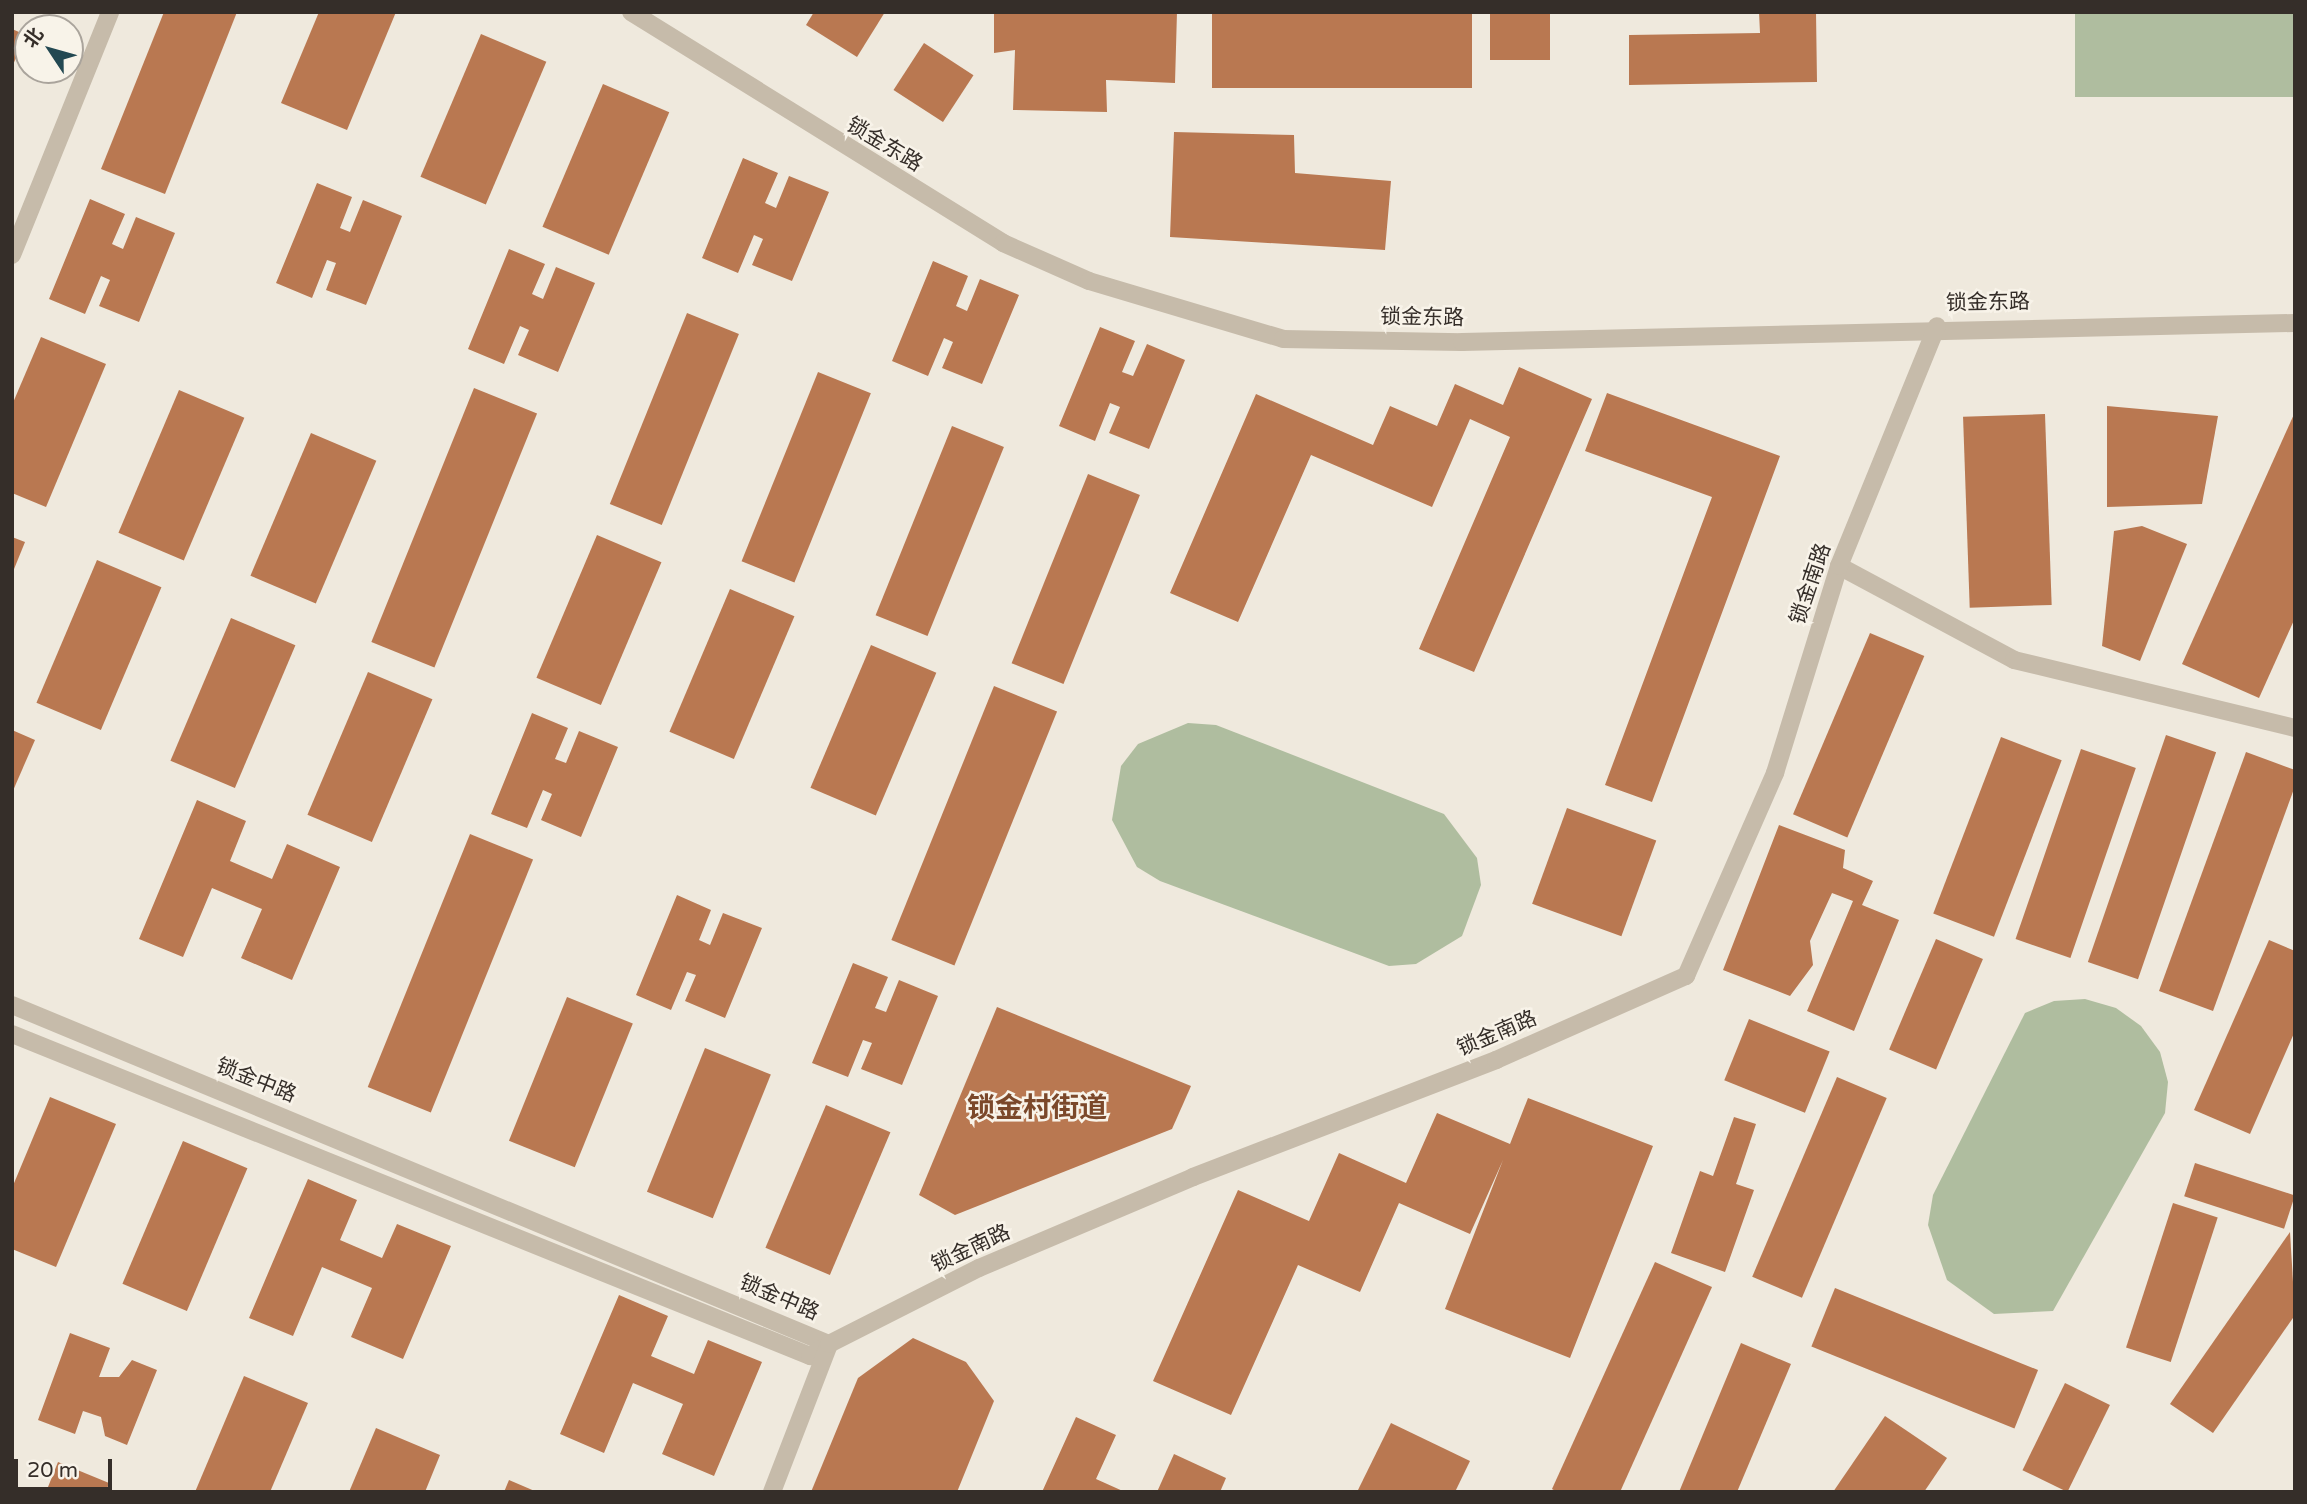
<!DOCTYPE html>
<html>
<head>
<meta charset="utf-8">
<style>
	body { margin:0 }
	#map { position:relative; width:2307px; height:1504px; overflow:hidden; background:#efe9dd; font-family:"Varela Round","Noto Sans SC",sans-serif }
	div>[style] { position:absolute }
	.green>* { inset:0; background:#afbd9f; transform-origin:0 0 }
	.building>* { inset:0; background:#b97851; transform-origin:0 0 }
	.minor>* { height:18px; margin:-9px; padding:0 9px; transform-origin:9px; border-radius:9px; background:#c6bbaa }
	.tertiary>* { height:18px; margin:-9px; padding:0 9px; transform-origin:9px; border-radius:9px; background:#c6bbaa }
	span { translate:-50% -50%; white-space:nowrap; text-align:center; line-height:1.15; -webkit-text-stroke:5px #f8f3e9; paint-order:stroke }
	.street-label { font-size:21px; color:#352e29 }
	.district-label { font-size:28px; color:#7b482a; font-weight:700 }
	.frame { position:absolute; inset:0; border:14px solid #352e29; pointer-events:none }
	.north { position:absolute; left:14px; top:14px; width:70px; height:70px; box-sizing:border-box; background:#f8f3e9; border:2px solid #aaa49c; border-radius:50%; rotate:306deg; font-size:19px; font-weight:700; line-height:28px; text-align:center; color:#352e29 }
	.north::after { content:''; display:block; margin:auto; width:24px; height:32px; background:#234852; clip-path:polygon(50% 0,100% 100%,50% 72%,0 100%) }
	.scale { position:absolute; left:14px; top:1459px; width:98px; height:32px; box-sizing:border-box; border:4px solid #352e29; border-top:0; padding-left:9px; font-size:21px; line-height:24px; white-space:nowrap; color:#352e29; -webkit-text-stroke:5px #f8f3e9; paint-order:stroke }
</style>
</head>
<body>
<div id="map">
	<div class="green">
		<i style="left:2075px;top:12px;width:220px;height:85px"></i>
		<i style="clip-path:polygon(1188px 723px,1216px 725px,1444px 814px,1477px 858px,1481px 885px,1462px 936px,1416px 964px,1389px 966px,1160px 881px,1137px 867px,1112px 820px,1121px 766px,1138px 744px)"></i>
		<i style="clip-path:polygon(2085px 999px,2116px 1008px,2141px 1026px,2160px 1052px,2168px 1082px,2165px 1113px,2053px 1311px,1994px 1314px,1947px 1280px,1928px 1225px,1933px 1195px,2025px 1013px,2054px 1001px)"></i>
	</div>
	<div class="building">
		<i style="clip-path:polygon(164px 12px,237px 12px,165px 194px,101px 169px)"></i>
		<i style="clip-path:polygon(319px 12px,396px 12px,347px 130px,281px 103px)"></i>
		<i style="clip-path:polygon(814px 12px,885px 12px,857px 57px,806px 25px)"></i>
		<i style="clip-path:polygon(994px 12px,1177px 12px,1175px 83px,1106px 80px,1107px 112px,1013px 110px,1015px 50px,994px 53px)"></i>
		<i style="left:1212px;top:12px;width:260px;height:76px"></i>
		<i style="left:1490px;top:12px;width:60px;height:48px"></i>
		<i style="clip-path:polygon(1759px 12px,1816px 12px,1817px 82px,1629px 85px,1629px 35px,1760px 33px)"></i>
		<i style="clip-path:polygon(12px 29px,26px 35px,12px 67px)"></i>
		<i style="left:481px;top:34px;width:71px;height:155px;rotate:23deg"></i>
		<i style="left:924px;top:43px;width:59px;height:56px;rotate:33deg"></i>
		<i style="left:603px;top:84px;width:72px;height:155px;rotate:23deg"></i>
		<i style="clip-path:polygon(1174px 132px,1294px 135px,1295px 173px,1391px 181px,1385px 250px,1170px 237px)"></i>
		<i style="clip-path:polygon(743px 158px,778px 173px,765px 203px,776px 208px,789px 176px,829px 192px,792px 281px,752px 265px,763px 239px,754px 235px,738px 273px,702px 258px)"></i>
		<i style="clip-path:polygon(317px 183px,352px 197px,340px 228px,350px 232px,363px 200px,402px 216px,366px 305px,326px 290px,336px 263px,327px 260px,312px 298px,276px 283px)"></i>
		<i style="clip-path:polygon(90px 199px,125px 214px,112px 244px,123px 249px,136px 217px,175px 233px,139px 322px,99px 306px,110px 280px,101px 276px,85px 314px,49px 299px)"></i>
		<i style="clip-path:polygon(509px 249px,545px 264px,532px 294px,543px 299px,556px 267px,595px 283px,558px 372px,518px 355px,529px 330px,520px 326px,504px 364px,468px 349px)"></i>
		<i style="clip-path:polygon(933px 261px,968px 276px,956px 306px,967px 311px,980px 279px,1019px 295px,982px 384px,942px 368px,953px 342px,944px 338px,928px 376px,892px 361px)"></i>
		<i style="left:687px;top:313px;width:56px;height:206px;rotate:22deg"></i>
		<i style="clip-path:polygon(1100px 327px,1135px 341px,1122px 372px,1133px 376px,1147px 344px,1185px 360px,1149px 449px,1109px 433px,1120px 407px,1110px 403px,1095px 441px,1059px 426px)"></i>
		<i style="clip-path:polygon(41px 337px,106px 364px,46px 507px,12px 493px,12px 405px)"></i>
		<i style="clip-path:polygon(1519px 367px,1592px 399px,1474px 672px,1419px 649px,1510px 437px,1470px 419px,1432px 507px,1311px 455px,1238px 622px,1170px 593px,1256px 394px,1373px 445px,1390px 406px,1437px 426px,1455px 384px,1503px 405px)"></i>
		<i style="left:818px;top:372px;width:57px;height:204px;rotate:22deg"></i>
		<i style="left:474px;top:388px;width:68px;height:274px;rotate:22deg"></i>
		<i style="left:179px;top:390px;width:71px;height:155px;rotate:23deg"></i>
		<i style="clip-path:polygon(1607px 393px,1780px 456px,1652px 802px,1605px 785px,1712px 497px,1585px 451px)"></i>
		<i style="clip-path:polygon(2107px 406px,2218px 416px,2202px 504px,2107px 507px)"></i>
		<i style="clip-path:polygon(2295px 412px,2295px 618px,2259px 698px,2182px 664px)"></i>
		<i style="left:2045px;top:414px;width:191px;height:82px;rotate:88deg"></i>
		<i style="left:952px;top:426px;width:56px;height:204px;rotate:22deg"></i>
		<i style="left:311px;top:433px;width:71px;height:155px;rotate:23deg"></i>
		<i style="left:1088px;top:474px;width:56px;height:204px;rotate:22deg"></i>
		<i style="clip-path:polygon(2142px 526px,2187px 544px,2140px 661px,2102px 646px,2114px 531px)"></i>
		<i style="left:597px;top:535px;width:70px;height:155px;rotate:23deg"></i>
		<i style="clip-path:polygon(12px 537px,25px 542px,12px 574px)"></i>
		<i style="left:97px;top:560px;width:70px;height:155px;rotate:23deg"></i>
		<i style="left:730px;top:589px;width:70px;height:155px;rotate:23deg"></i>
		<i style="left:231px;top:618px;width:70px;height:155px;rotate:23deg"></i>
		<i style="left:1870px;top:633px;width:59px;height:197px;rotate:23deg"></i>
		<i style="left:871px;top:645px;width:71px;height:155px;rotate:23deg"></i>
		<i style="left:368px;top:672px;width:70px;height:155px;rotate:23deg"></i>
		<i style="left:994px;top:686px;width:68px;height:274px;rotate:22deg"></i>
		<i style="clip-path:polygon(532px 713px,568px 728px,555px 759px,566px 763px,579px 731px,618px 747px,581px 837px,541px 820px,552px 794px,543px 790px,527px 828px,491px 814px)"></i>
		<i style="clip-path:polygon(12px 730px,35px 740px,12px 793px)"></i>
		<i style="left:2166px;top:735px;width:53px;height:240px;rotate:19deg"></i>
		<i style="left:2001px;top:737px;width:65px;height:189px;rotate:21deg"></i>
		<i style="left:2081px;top:749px;width:58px;height:201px;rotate:19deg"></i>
		<i style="clip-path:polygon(2246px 752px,2295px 770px,2295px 786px,2213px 1011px,2159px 991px)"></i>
		<i style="clip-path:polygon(197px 800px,246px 821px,230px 861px,272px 879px,287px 844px,340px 867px,292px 980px,241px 958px,262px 909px,212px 888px,183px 957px,139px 939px)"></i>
		<i style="left:1567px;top:808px;width:95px;height:102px;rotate:20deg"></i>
		<i style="clip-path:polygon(1779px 825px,1845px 850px,1843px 868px,1873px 881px,1862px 905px,1899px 920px,1854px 1031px,1807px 1011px,1853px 901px,1832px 893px,1810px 941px,1813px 965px,1790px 996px,1723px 970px)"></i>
		<i style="left:470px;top:834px;width:68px;height:273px;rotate:22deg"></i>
		<i style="clip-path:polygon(677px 895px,711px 910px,699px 940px,710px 945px,723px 913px,762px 928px,725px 1018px,685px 1001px,696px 975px,687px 972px,671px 1010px,636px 995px)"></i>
		<i style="left:1936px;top:939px;width:51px;height:120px;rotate:23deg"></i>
		<i style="clip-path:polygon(2269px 940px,2295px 951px,2295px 1031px,2250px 1134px,2194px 1110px)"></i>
		<i style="clip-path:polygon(853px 963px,888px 977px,875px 1008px,886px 1012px,899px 980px,938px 996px,902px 1085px,861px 1069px,872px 1043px,863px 1040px,848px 1077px,812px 1063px)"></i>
		<i style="left:567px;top:997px;width:71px;height:155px;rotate:22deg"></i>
		<i style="clip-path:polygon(997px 1007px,1191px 1086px,1172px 1129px,955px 1215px,919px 1195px)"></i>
		<i style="left:1749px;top:1019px;width:87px;height:66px;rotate:22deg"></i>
		<i style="left:705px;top:1048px;width:71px;height:155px;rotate:22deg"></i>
		<i style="left:1837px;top:1077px;width:54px;height:217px;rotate:23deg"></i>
		<i style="clip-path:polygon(50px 1097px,116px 1124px,56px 1267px,12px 1249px,12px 1188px)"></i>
		<i style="clip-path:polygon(1528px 1098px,1653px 1146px,1570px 1358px,1445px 1309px,1503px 1160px,1470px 1234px,1399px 1203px,1360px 1292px,1298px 1265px,1231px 1415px,1153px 1381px,1238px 1190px,1309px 1221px,1339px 1153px,1406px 1183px,1437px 1113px,1510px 1144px)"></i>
		<i style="left:826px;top:1105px;width:70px;height:155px;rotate:23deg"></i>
		<i style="clip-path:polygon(1734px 1117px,1756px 1124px,1736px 1184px,1754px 1190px,1725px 1272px,1671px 1253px,1700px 1171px,1713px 1176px)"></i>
		<i style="left:183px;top:1141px;width:70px;height:155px;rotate:23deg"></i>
		<i style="left:2195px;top:1163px;width:105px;height:35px;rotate:18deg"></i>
		<i style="clip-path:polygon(308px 1179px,357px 1200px,340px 1240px,382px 1258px,397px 1224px,451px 1246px,403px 1359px,351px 1337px,372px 1288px,322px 1267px,293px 1336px,249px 1318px)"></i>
		<i style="left:2173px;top:1203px;width:47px;height:152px;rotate:18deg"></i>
		<i style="clip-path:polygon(2290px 1232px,2295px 1315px,2213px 1433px,2170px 1404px)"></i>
		<i style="clip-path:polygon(1655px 1262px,1712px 1287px,1620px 1492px,1557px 1492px,1552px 1489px)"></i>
		<i style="left:1835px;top:1288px;width:219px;height:63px;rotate:22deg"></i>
		<i style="clip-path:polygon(619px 1295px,668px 1316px,651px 1356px,694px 1374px,708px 1340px,762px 1362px,714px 1476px,662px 1454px,683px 1404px,633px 1383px,604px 1453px,560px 1434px)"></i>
		<i style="clip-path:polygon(70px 1333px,110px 1348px,99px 1377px,119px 1377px,132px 1360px,157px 1370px,127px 1445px,105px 1436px,101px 1417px,83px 1411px,75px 1434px,38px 1420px)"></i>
		<i style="clip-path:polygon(913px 1338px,966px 1362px,994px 1401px,957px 1492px,811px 1492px,858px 1378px)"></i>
		<i style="clip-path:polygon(1741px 1343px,1791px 1364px,1737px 1492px,1679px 1492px)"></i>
		<i style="clip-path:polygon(244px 1376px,308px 1403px,270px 1492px,195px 1492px)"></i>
		<i style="left:2065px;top:1383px;width:50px;height:97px;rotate:26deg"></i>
		<i style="clip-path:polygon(1885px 1416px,1947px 1458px,1924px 1492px,1833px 1492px)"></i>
		<i style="clip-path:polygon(1076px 1417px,1116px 1435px,1096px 1479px,1125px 1492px,1042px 1492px)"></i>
		<i style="clip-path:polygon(1391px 1423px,1470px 1461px,1455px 1492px,1357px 1492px)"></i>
		<i style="clip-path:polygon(376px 1428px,440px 1455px,425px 1492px,349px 1492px)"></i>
		<i style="clip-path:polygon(1174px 1454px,1226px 1478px,1220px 1492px,1157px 1492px)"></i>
		<i style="clip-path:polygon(58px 1462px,109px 1483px,106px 1492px,46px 1492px)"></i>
		<i style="clip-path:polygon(509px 1480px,537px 1492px,504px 1492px)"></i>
	</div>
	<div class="minor">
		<i style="left:631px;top:12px;width:438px;rotate:31.8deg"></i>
		<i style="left:1003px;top:243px;width:94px;rotate:23.8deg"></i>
		<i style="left:1089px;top:281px;width:202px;rotate:16.6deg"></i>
		<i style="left:1283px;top:339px;width:179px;rotate:1deg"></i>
		<i style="left:1462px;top:342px;width:833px;rotate:-1.31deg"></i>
		<i style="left:1839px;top:566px;width:199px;rotate:28.2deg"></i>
		<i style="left:2014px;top:660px;width:289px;rotate:13.6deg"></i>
		<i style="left:12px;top:1005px;width:885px;rotate:22.54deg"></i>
		<i style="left:12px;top:1034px;width:861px;rotate:21.97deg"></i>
		<i style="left:810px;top:1356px;width:22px;rotate:-32deg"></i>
		<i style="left:772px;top:1492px;width:159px;rotate:-68.9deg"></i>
		<i style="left:829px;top:1344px;width:168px;rotate:-26.9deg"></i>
		<i style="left:979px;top:1268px;width:233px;rotate:-23deg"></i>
		<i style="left:1193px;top:1177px;width:325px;rotate:-21.1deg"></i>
		<i style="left:1496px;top:1060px;width:208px;rotate:-23.9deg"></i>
		<i style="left:1686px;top:976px;width:222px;rotate:-66.3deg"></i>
		<i style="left:1775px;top:773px;width:217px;rotate:-72.8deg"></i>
		<i style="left:1839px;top:566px;width:259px;rotate:-67.8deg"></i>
	</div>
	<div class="tertiary">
		<i style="left:12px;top:255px;width:262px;rotate:-68deg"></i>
	</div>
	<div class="street-label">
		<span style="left:884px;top:145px;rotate:31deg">锁金东路</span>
		<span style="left:1988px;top:303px;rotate:-1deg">锁金东路</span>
		<span style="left:1422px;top:318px;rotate:1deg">锁金东路</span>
		<span style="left:1811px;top:584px;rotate:-71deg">锁金南路</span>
		<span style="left:1497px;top:1034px;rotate:-23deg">锁金南路</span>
		<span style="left:256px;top:1081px;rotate:22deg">锁金中路</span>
		<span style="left:971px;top:1249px;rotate:-25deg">锁金南路</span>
		<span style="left:779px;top:1298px;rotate:23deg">锁金中路</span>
	</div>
	<div class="district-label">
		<span style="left:1037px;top:1108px">锁金村街道</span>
	</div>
	<div class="frame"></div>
	<div class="north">北</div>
	<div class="scale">20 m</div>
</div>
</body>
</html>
